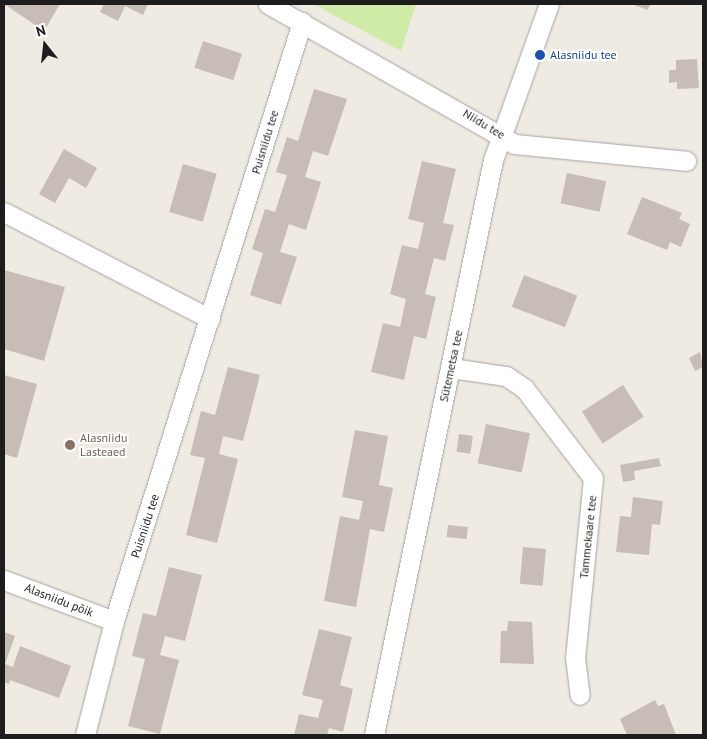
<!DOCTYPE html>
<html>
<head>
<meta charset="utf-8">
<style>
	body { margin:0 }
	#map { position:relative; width:707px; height:739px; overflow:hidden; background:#efeae2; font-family:"PT Sans",sans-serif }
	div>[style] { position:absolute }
	.grass>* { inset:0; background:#ceeca6 }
	.building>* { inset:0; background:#c7bcb6; transform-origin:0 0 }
	.roads { filter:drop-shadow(0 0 1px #a4a4a4) drop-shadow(0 0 1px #a4a4a4) }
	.minor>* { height:19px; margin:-9.5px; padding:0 9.5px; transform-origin:9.5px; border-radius:9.5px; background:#fff }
	.dots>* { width:14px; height:14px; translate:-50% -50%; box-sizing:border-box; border:2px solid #fff; border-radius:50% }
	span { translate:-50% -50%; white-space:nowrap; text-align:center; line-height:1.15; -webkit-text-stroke:4px #fff; paint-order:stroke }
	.transit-label { font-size:12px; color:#164399 }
	.left { translate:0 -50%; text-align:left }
	.street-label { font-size:12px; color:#1d1d1d }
	.education-label { font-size:12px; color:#785e54 }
	.frame { position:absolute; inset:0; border:5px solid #1d1d1d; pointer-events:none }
	.north { position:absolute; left:20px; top:20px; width:50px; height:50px; -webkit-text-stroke:4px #fff; paint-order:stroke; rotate:344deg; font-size:14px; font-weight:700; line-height:20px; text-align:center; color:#1d1d1d }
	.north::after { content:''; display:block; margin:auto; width:18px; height:22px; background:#1d1d1d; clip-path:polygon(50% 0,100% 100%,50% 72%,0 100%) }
</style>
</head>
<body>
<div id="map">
	<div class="grass">
		<i style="clip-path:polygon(313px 4px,416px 4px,401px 51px)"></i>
	</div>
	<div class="building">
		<i style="clip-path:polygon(4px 4px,60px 4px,44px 31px)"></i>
		<i style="clip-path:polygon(104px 4px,148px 4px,143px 15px,125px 6px,118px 21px,100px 12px)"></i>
		<i style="clip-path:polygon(631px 4px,650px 4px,648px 10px)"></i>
		<i style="left:203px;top:41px;width:41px;height:28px;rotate:18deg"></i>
		<i style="clip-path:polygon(697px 59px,699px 88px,677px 89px,677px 82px,669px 83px,669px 70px,676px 70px,676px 60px)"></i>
		<i style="clip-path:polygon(314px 89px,347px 99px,328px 156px,313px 151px,305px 177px,321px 182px,306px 230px,289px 224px,280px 252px,297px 257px,281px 305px,250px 295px,263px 253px,252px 249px,265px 209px,275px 212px,287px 175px,276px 172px,287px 137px,298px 141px)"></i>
		<i style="clip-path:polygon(64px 149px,97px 168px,86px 188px,69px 178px,55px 203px,39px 194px)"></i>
		<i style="clip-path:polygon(422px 161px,456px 169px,443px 223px,454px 225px,445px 261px,434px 258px,425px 294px,436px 297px,426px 339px,414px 336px,404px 380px,371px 372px,383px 323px,400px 327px,406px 299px,390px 294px,402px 245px,418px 249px,424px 223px,408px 219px)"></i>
		<i style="left:183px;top:164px;width:35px;height:50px;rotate:16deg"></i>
		<i style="left:567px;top:173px;width:40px;height:31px;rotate:12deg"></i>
		<i style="clip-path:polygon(642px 197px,682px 213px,679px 219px,690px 224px,681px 247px,670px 242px,667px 250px,627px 234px)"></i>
		<i style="clip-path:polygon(4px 270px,65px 287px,44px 361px,4px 349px)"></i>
		<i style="left:524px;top:275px;width:57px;height:34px;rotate:21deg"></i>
		<i style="clip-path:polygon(700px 352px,703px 367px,695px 371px,689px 358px)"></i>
		<i style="clip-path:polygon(228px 367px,260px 375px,243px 441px,223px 436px,219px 454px,238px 459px,217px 543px,186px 535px,205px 458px,190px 455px,201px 411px,215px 415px)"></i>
		<i style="clip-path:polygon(4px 375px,37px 384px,17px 458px,4px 454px)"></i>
		<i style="left:623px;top:385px;width:38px;height:49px;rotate:57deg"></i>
		<i style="left:486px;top:424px;width:45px;height:40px;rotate:12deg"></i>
		<i style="clip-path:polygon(355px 430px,388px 436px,379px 485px,393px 488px,384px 532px,370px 529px,356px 607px,324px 601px,340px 516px,359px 520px,363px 501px,342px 497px)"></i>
		<i style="left:459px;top:434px;width:14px;height:18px;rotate:8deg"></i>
		<i style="clip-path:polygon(659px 458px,661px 466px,634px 471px,635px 480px,623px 482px,620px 465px)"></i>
		<i style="clip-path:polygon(633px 497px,663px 501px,660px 525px,652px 524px,649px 555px,616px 552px,620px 516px,631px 517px)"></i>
		<i style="left:448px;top:525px;width:20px;height:12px;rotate:6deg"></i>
		<i style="left:523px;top:547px;width:23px;height:37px;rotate:5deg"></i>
		<i style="clip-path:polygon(169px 567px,202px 575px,185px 641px,165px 636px,160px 655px,179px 660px,160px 734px,128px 726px,145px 659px,132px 656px,143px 613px,156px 616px)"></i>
		<i style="clip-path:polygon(508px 621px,532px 622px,534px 664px,500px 663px,501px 631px,507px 631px)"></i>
		<i style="clip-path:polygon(319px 629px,352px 637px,340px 685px,353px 689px,343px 732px,329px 728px,327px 735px,294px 735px,299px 714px,318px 718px,323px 700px,302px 695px)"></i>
		<i style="clip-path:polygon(4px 632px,15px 636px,5px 664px,13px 667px,20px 646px,71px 666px,59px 698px,10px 680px,9px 684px,4px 682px)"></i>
		<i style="clip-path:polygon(655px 700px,658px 706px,664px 704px,676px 735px,627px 735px,620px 719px)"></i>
	</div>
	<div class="roads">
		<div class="minor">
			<i style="left:268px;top:4px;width:283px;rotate:29.6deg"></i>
			<i style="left:514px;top:144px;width:173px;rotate:5.6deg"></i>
			<i style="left:4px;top:212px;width:232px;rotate:27.4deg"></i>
			<i style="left:451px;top:368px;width:56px;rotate:8.3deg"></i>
			<i style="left:506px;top:376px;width:22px;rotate:34deg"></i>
			<i style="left:524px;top:388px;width:113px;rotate:52.5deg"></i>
			<i style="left:593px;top:478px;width:180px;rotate:95.7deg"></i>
			<i style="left:575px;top:657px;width:38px;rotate:83deg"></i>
			<i style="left:4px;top:580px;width:117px;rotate:20.4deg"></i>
			<i style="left:85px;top:735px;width:118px;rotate:-75.7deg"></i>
			<i style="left:114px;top:621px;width:628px;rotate:-72.58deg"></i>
			<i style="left:374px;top:735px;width:587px;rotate:-78.31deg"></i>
			<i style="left:493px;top:160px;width:166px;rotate:-70.3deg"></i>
		</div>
	</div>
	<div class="dots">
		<i style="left:540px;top:55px;background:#1a4fb4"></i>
		<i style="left:70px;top:445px;background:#8d6e63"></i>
	</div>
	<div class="transit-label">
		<span class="left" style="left:550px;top:55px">Alasniidu tee</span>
	</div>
	<div class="street-label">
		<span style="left:484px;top:124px;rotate:31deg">Niidu tee</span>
		<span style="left:265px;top:142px;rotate:-73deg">Puisniidu tee</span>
		<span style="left:451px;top:366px;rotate:-78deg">Sütemetsa tee</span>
		<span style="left:145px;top:526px;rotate:-72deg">Puisniidu tee</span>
		<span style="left:588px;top:537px;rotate:-84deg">Tammekaare tee</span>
		<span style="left:59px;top:600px;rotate:21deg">Alasniidu põik</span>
	</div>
	<div class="education-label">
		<span class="left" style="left:80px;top:445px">Alasniidu<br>Lasteaed</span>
	</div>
	<div class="frame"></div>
	<div class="north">N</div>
</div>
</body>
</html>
